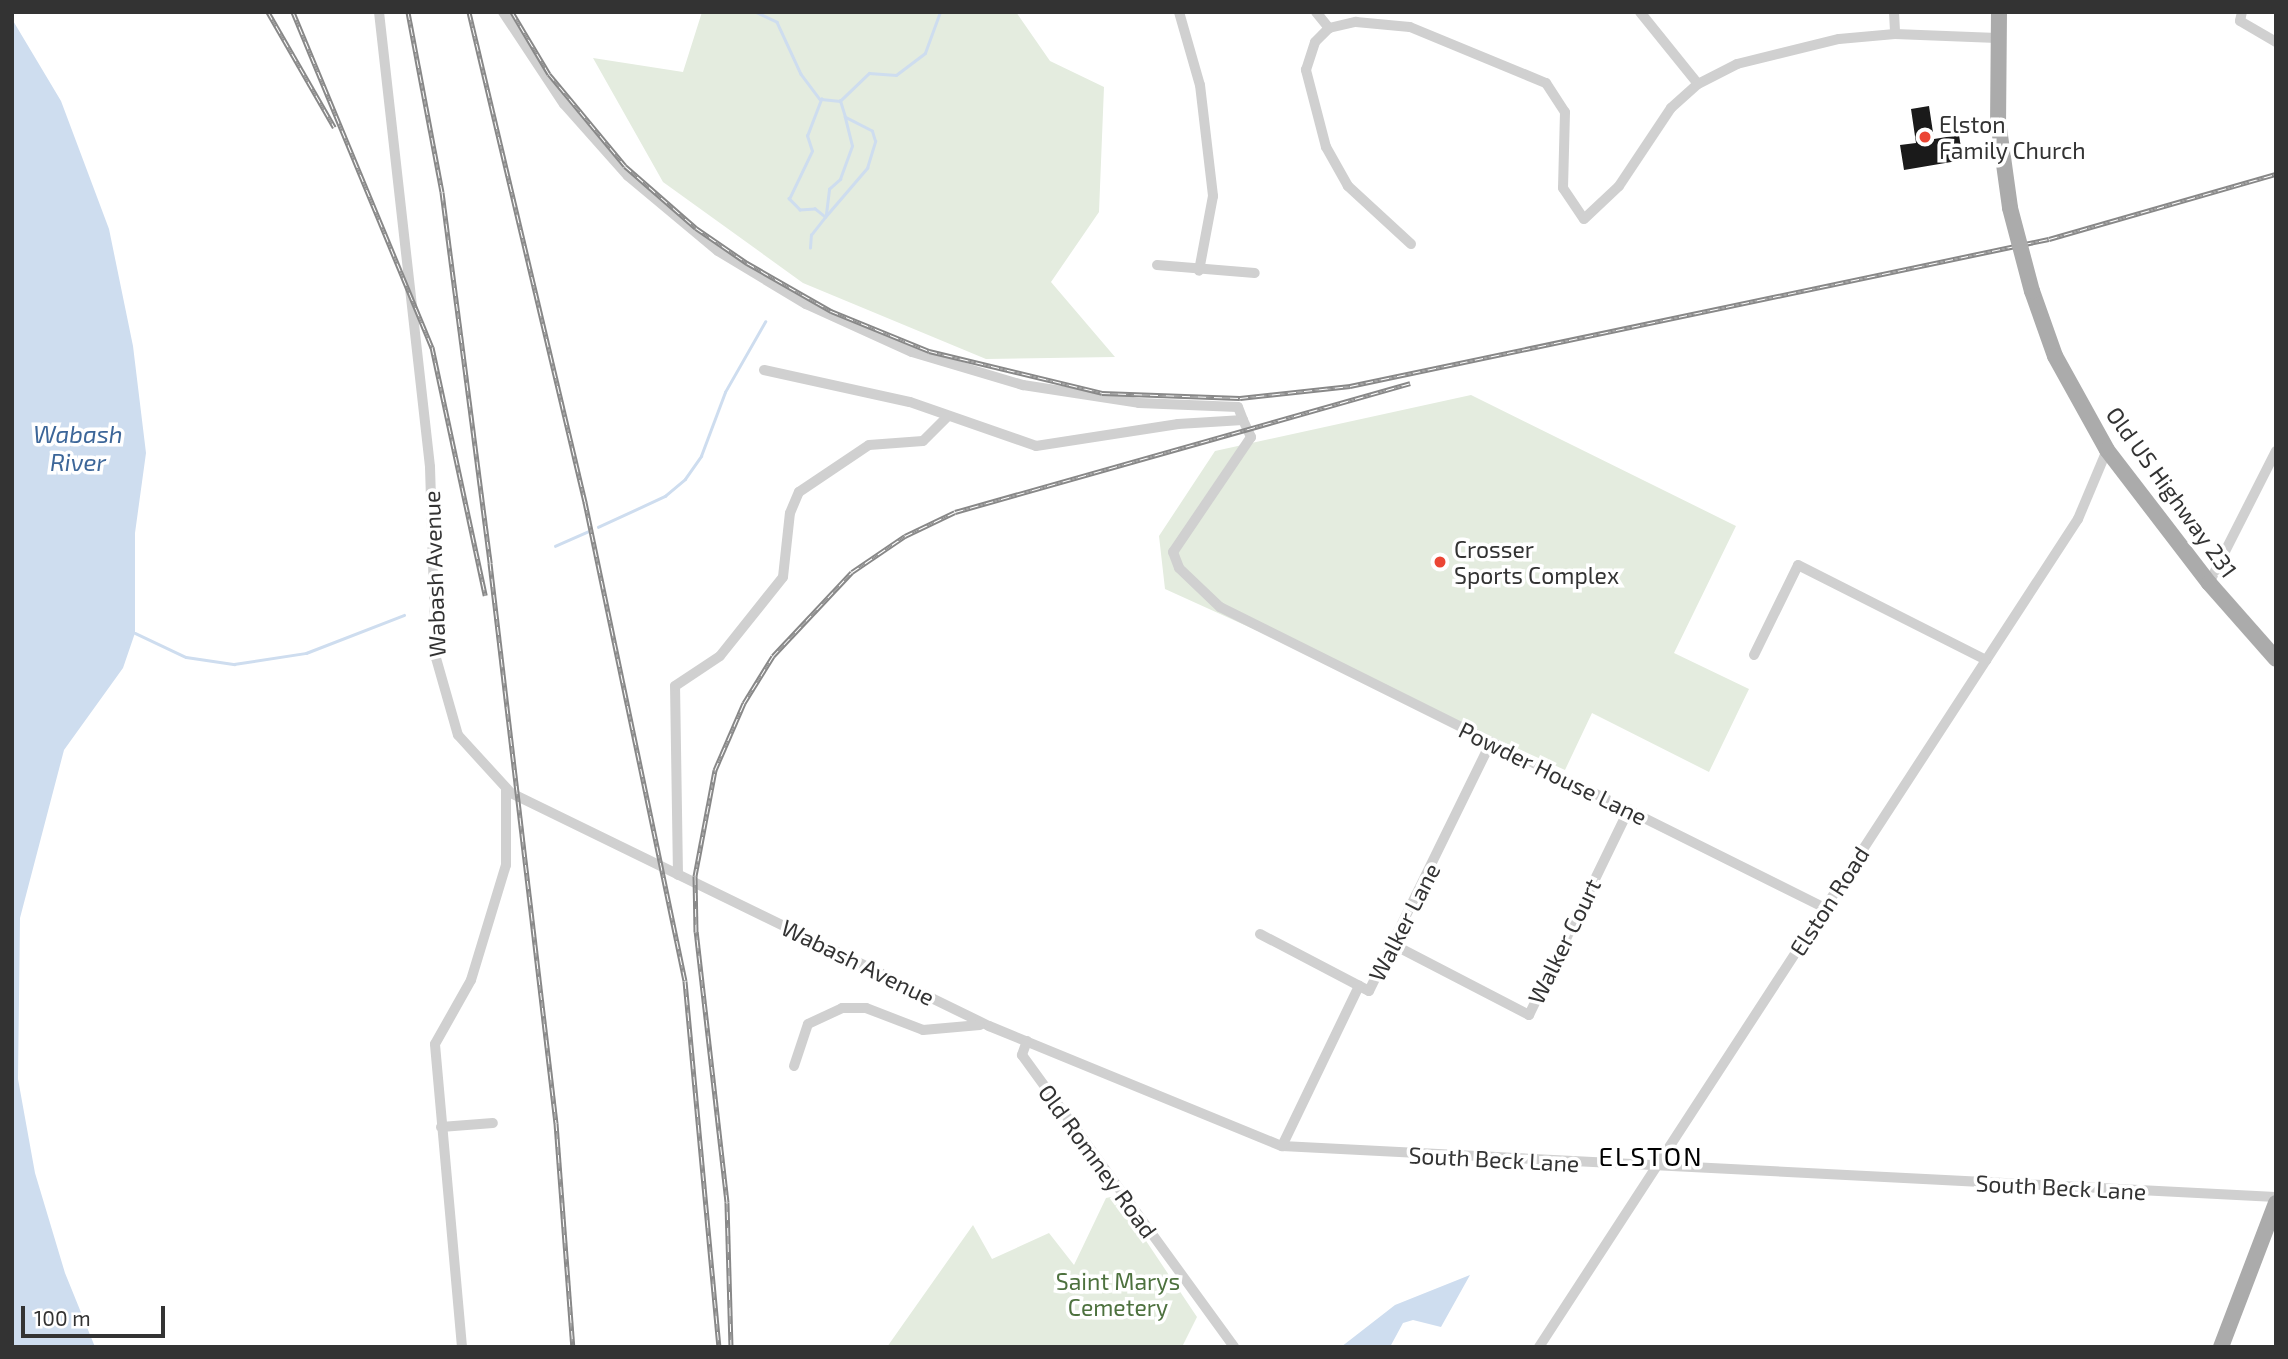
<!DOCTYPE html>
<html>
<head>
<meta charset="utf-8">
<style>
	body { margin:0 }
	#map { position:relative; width:2288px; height:1359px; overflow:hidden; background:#fff; font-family:"Exo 2",sans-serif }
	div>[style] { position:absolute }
	.green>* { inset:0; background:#e4ecdf }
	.water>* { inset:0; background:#ceddef }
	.stream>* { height:2.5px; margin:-1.25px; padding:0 1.25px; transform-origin:1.25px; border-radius:1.25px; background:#ceddef }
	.building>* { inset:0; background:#1a1a1a }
	.minor>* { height:10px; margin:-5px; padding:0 5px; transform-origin:5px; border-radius:5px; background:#d0d0d0 }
	.primary>* { height:16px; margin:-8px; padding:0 8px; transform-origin:8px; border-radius:8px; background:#ababab }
	.rail>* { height:5px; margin-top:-2.5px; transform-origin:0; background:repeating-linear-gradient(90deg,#fff 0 8px,#888 0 16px); box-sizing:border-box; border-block:2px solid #888 }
	.primary-bridge>* { height:16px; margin:-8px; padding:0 8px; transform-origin:8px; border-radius:8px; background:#ababab }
	.dots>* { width:19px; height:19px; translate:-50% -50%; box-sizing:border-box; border:4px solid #fff; border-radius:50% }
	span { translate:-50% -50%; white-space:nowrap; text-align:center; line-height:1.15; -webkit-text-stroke:7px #fff; paint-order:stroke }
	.poi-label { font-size:23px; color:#333 }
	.left { translate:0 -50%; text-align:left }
	.street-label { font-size:23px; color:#333 }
	.park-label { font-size:23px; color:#4d713e }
	.water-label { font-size:24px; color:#3c6699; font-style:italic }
	.quarter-label { font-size:26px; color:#000; letter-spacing:2px }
	.frame { position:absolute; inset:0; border:14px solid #333; pointer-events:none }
	.scale { position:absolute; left:21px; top:1306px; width:144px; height:32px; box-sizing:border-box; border:4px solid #333; border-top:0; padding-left:9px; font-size:21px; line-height:24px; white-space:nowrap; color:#333; -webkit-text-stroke:5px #fff; paint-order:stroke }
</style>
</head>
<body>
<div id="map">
	<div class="green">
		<i style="clip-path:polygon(702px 12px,1016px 12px,1050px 61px,1104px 87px,1099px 212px,1051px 282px,1115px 357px,986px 359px,803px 283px,663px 182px,593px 58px,683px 72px)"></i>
		<i style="clip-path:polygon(1471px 395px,1736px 526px,1674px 653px,1749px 689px,1709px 772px,1592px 713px,1565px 770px,1165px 589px,1159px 536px,1215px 451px)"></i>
		<i style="clip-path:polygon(1116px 1196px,1197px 1317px,1182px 1347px,887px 1347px,973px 1225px,992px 1259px,1049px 1233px,1074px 1265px,1106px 1198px)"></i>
	</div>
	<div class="water">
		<i style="clip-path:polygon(12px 19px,61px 101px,109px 229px,133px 346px,146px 453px,135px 533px,135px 633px,123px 668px,64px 750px,20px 918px,18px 1079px,35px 1173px,65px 1273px,95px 1347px,12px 1347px)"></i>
		<i style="clip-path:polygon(1470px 1275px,1441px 1327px,1413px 1320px,1403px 1323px,1390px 1347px,1341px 1347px,1395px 1305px)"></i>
	</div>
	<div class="stream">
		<i style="left:756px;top:12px;width:23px;rotate:25deg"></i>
		<i style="left:777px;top:22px;width:57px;rotate:65.2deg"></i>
		<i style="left:801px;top:74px;width:31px;rotate:53deg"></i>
		<i style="left:826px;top:214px;width:25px;rotate:-83deg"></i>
		<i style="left:829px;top:189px;width:15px;rotate:-42deg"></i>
		<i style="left:840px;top:179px;width:35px;rotate:-70deg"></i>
		<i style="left:852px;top:146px;width:30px;rotate:-104deg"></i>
		<i style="left:825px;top:217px;width:65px;rotate:-49.4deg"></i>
		<i style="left:867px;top:168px;width:28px;rotate:-73deg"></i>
		<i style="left:875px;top:141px;width:10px;rotate:-107deg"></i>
		<i style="left:872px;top:131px;width:30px;rotate:-153deg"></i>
		<i style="left:845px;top:117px;width:17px;rotate:-107deg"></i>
		<i style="left:810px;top:248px;width:13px;rotate:-86deg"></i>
		<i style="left:811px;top:235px;width:23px;rotate:-52deg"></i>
		<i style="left:825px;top:217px;width:13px;rotate:-141deg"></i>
		<i style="left:815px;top:209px;width:15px;rotate:176deg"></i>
		<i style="left:800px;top:210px;width:16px;rotate:-135deg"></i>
		<i style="left:789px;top:199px;width:53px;rotate:-64.4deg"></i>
		<i style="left:812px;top:151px;width:16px;rotate:-108deg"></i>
		<i style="left:807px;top:136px;width:40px;rotate:-69deg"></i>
		<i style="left:821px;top:99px;width:19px;rotate:6deg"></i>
		<i style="left:840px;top:101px;width:40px;rotate:-44deg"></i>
		<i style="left:869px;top:73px;width:27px;rotate:4deg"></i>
		<i style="left:896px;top:75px;width:36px;rotate:-37deg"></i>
		<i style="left:925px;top:53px;width:44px;rotate:-69.9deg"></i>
		<i style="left:598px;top:527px;width:74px;rotate:-24.8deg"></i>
		<i style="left:665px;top:496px;width:26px;rotate:-40deg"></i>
		<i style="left:685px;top:479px;width:28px;rotate:-55deg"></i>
		<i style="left:701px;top:456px;width:68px;rotate:-69.4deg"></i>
		<i style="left:725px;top:392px;width:81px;rotate:-60.3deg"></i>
		<i style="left:555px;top:546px;width:35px;rotate:-24deg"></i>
		<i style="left:135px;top:633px;width:56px;rotate:25.2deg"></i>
		<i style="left:186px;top:657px;width:49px;rotate:8.3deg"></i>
		<i style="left:234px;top:664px;width:73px;rotate:-8.7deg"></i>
		<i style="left:306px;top:653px;width:105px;rotate:-21.2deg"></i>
	</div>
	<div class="building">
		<i style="clip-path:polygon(1929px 106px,1934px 139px,1959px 135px,1963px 160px,1904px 170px,1900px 145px,1916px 143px,1911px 109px)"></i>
	</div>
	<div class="minor">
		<i style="left:379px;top:12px;width:458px;rotate:83.6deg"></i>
		<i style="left:430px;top:467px;width:191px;rotate:88.2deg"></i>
		<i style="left:436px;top:658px;width:80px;rotate:74.1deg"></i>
		<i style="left:458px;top:735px;width:79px;rotate:47.6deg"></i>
		<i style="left:511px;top:793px;width:532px;rotate:25.99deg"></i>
		<i style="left:989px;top:1026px;width:317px;rotate:22.3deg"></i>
		<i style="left:1282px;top:1146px;width:995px;rotate:2.94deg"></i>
		<i style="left:503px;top:12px;width:110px;rotate:56.5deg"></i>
		<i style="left:564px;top:104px;width:96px;rotate:48.4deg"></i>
		<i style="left:628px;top:176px;width:117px;rotate:39.8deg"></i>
		<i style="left:718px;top:251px;width:103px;rotate:31.1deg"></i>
		<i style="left:806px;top:304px;width:116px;rotate:24.4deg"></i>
		<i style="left:912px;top:352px;width:116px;rotate:16.6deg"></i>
		<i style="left:1023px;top:385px;width:117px;rotate:8.8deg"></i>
		<i style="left:1139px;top:403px;width:99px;rotate:2.3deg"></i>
		<i style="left:1238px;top:407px;width:14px;rotate:69deg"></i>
		<i style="left:1179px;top:12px;width:76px;rotate:74deg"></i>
		<i style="left:1200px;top:85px;width:112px;rotate:83.3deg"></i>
		<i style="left:1213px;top:196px;width:76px;rotate:100.6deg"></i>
		<i style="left:1316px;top:12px;width:21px;rotate:51deg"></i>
		<i style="left:1640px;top:12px;width:92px;rotate:51.1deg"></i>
		<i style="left:1894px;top:12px;width:22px;rotate:87deg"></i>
		<i style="left:2242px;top:12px;width:9px;rotate:103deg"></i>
		<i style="left:2240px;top:21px;width:42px;rotate:30.3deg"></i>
		<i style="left:1411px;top:244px;width:86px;rotate:-137.4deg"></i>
		<i style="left:1348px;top:186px;width:45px;rotate:-119.4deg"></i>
		<i style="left:1326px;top:147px;width:80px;rotate:-104.6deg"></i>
		<i style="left:1306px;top:70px;width:29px;rotate:-72deg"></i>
		<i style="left:1315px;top:42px;width:20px;rotate:-45deg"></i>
		<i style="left:1329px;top:28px;width:28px;rotate:-13deg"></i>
		<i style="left:1356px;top:22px;width:54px;rotate:5.3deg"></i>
		<i style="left:1410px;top:27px;width:147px;rotate:22.4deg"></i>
		<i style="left:1546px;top:83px;width:35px;rotate:57deg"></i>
		<i style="left:1565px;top:112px;width:76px;rotate:91.5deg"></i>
		<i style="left:1563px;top:188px;width:37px;rotate:56deg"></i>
		<i style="left:1584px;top:219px;width:48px;rotate:-43.3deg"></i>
		<i style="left:1619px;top:186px;width:94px;rotate:-56.3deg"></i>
		<i style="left:1671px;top:108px;width:36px;rotate:-42deg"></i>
		<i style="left:1698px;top:84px;width:44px;rotate:-27.1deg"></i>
		<i style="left:1737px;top:64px;width:105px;rotate:-13.8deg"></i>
		<i style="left:1839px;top:39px;width:56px;rotate:-5.1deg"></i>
		<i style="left:1895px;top:34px;width:102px;rotate:2.2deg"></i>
		<i style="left:1157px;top:265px;width:98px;rotate:4.7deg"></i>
		<i style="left:764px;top:370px;width:149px;rotate:12.4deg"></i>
		<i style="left:910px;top:402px;width:133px;rotate:19.2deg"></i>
		<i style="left:1036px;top:446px;width:144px;rotate:-8.8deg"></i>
		<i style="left:1178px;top:424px;width:65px;rotate:-3.5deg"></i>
		<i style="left:1243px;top:420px;width:19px;rotate:65deg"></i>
		<i style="left:1251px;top:437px;width:139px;rotate:124.1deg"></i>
		<i style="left:1173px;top:552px;width:17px;rotate:69deg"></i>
		<i style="left:1179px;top:568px;width:57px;rotate:43.6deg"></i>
		<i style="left:1220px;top:607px;width:676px;rotate:26.45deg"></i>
		<i style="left:2209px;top:583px;width:148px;rotate:-63.1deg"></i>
		<i style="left:1754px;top:655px;width:100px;rotate:-63.9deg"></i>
		<i style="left:1798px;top:565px;width:211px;rotate:26.8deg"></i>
		<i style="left:678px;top:875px;width:189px;rotate:-90.9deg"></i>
		<i style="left:675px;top:686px;width:54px;rotate:-33.7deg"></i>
		<i style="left:720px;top:656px;width:101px;rotate:-51.4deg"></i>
		<i style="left:783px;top:577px;width:64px;rotate:-83.8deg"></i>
		<i style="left:790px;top:513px;width:23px;rotate:-67deg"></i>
		<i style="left:799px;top:492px;width:84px;rotate:-33.9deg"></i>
		<i style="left:869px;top:445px;width:54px;rotate:-4.2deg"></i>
		<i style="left:923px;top:441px;width:34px;rotate:-45deg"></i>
		<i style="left:1260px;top:934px;width:123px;rotate:27.6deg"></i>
		<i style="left:1369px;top:991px;width:277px;rotate:-63.9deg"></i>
		<i style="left:1396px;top:946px;width:150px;rotate:27.4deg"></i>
		<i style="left:1529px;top:1015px;width:229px;rotate:-64.1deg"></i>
		<i style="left:1027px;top:1041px;width:15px;rotate:110deg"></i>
		<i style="left:1022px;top:1055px;width:361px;rotate:54deg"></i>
		<i style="left:794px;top:1066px;width:44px;rotate:-71.6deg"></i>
		<i style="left:808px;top:1024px;width:38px;rotate:-25deg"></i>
		<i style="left:842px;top:1008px;width:24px"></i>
		<i style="left:866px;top:1008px;width:61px;rotate:21.1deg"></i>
		<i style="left:923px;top:1030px;width:57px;rotate:-5deg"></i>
		<i style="left:441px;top:1127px;width:52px;rotate:-4.4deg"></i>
		<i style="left:1282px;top:1146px;width:178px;rotate:-64.3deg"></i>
		<i style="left:462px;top:1347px;width:304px;rotate:-95.1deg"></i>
		<i style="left:435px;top:1044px;width:73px;rotate:-60.6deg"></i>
		<i style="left:471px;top:980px;width:120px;rotate:-73.1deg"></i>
		<i style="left:506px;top:865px;width:76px;rotate:-90deg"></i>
		<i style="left:1539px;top:1347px;width:988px;rotate:-56.94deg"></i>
		<i style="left:2078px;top:519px;width:75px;rotate:-67.2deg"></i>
	</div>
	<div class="primary">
		<i style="left:1999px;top:12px;width:109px;rotate:90.5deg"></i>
		<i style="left:1998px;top:121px;width:88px;rotate:82.1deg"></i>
		<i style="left:2032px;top:291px;width:69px;rotate:70.5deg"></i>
		<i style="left:2055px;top:356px;width:107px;rotate:61deg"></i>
		<i style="left:2107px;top:450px;width:168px;rotate:52.5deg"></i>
		<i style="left:2209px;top:583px;width:101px;rotate:48.6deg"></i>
		<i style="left:2221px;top:1347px;width:154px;rotate:-69.1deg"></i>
	</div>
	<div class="rail">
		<i style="left:268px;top:12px;width:133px;rotate:60.1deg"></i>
		<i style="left:293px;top:12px;width:363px;rotate:67.5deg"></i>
		<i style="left:432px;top:347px;width:254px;rotate:77.9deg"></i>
		<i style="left:408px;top:12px;width:183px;rotate:79.3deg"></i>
		<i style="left:442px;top:192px;width:374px;rotate:82.6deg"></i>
		<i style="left:490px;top:563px;width:564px;rotate:83.28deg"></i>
		<i style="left:556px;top:1123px;width:225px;rotate:85.7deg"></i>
		<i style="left:469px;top:12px;width:504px;rotate:76.68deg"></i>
		<i style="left:585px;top:502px;width:489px;rotate:78.2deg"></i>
		<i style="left:685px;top:981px;width:368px;rotate:84.7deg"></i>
		<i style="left:512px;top:12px;width:72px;rotate:59.2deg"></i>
		<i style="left:549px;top:74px;width:119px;rotate:50.4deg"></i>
		<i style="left:625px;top:166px;width:94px;rotate:41.1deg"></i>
		<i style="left:696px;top:228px;width:62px;rotate:34.5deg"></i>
		<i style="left:747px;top:263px;width:97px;rotate:29.7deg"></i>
		<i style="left:831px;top:311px;width:106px;rotate:22.2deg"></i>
		<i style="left:929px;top:351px;width:178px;rotate:13.6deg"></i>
		<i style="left:1102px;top:393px;width:138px;rotate:2.1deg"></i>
		<i style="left:1240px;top:398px;width:111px;rotate:-6.2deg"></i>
		<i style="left:1350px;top:386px;width:714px;rotate:-11.88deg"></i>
		<i style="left:2049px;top:239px;width:236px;rotate:-16deg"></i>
		<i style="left:731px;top:1347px;width:145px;rotate:-91.6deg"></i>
		<i style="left:727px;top:1202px;width:272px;rotate:-96.5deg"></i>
		<i style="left:696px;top:932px;width:56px;rotate:-91deg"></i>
		<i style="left:695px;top:876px;width:108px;rotate:-79.3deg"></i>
		<i style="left:715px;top:770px;width:73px;rotate:-66.6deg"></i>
		<i style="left:744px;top:703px;width:55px;rotate:-58.3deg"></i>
		<i style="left:773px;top:656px;width:115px;rotate:-46.8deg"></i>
		<i style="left:852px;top:572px;width:64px;rotate:-34.2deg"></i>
		<i style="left:905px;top:536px;width:55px;rotate:-25.6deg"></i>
		<i style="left:955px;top:512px;width:473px;rotate:-15.8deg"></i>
	</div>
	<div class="primary-bridge">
		<i style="left:2010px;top:208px;width:86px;rotate:75.2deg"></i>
	</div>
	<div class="dots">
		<i style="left:1925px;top:137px;background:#eb4534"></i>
		<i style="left:1440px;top:562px;background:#eb4534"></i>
	</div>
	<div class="poi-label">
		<span class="left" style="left:1939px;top:137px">Elston<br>Family Church</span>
		<span class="left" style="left:1454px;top:562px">Crosser<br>Sports Complex</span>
	</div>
	<div class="street-label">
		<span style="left:2172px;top:492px;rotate:54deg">Old US Highway 231</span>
		<span style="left:434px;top:574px;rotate:-92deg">Wabash Avenue</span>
		<span style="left:1553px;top:773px;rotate:26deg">Powder House Lane</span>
		<span style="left:1829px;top:901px;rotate:-57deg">Elston Road</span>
		<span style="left:1404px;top:922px;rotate:-63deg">Walker Lane</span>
		<span style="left:1564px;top:941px;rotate:-64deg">Walker Court</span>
		<span style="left:858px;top:962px;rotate:26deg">Wabash Avenue</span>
		<span style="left:1494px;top:1159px;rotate:3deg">South Beck Lane</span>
		<span style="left:1098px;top:1161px;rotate:54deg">Old Romney Road</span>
		<span style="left:2061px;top:1187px;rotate:3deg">South Beck Lane</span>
	</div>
	<div class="park-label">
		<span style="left:1118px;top:1294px">Saint Marys<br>Cemetery</span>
	</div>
	<div class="water-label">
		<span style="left:78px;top:448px">Wabash<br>River</span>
	</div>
	<div class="quarter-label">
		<span style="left:1651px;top:1156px">ELSTON</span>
	</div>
	<div class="frame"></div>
	<div class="scale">100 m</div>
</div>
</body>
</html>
